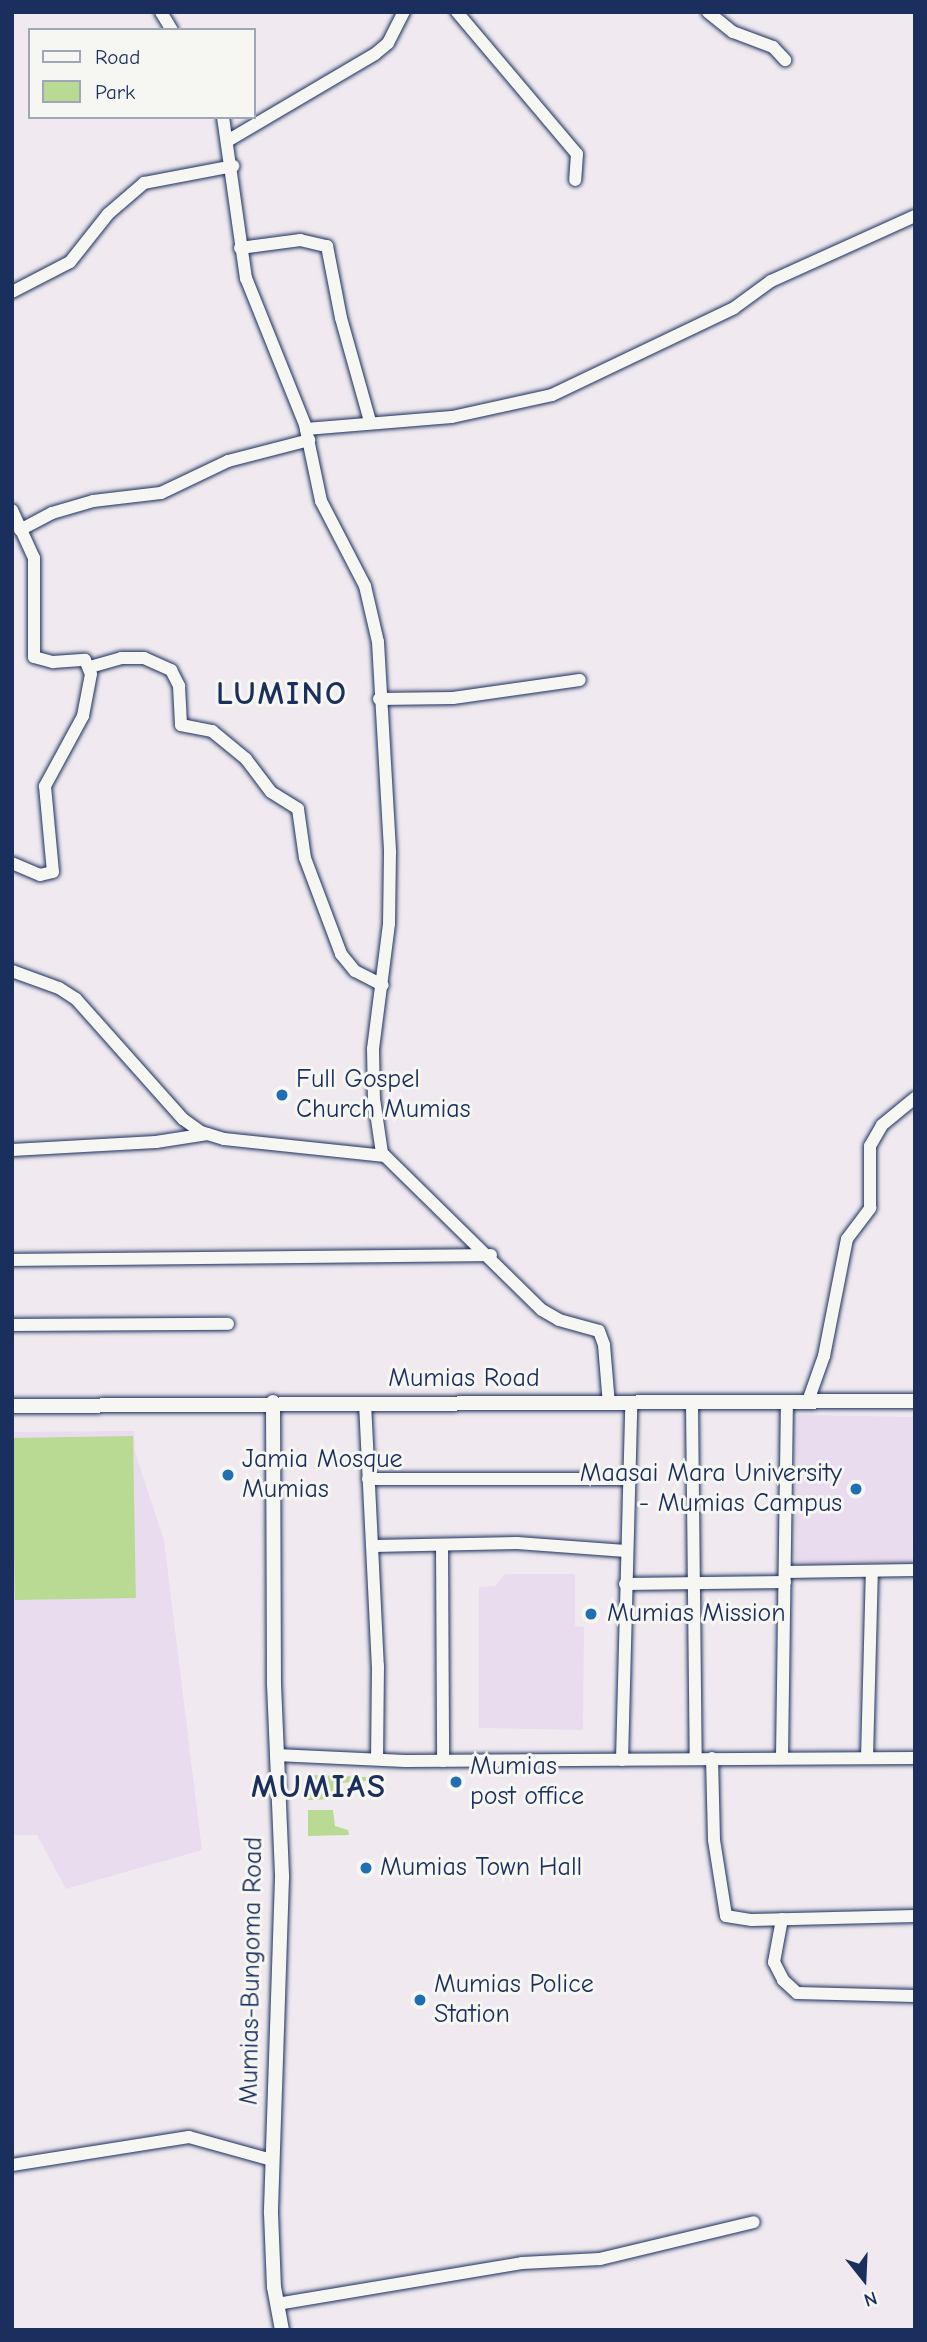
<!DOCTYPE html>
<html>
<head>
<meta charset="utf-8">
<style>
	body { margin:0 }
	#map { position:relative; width:927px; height:2342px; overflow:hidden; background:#f0eaf0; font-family:"Comic Neue",sans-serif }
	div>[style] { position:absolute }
	.built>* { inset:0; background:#e9dcee; transform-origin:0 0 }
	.green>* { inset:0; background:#b8da93; transform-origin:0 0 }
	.roads { filter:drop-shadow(0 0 2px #1b2f5e) drop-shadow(0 0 2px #1b2f5e) }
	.minor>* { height:12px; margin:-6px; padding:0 6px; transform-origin:6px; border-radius:6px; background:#f6f6f2 }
	.tertiary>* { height:14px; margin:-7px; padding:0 7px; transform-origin:7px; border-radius:7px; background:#f6f6f2 }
	.dots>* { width:19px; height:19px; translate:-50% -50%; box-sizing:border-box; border:4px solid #f6f6f2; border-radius:50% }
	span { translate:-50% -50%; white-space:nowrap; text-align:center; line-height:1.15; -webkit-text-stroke:6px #f6f6f2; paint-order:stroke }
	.poi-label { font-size:26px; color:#1b2f5e }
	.left { translate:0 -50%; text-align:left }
	.right { translate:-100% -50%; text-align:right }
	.street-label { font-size:26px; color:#1b2f5e }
	.district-label { font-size:33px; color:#1b2f5e; font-weight:700; letter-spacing:2px }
	.frame { position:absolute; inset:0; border:14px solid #1b2f5e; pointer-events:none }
	.legend { position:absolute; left:28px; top:28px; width:228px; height:91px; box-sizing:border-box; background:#f6f6f2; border:2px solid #9ea6b7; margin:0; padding:9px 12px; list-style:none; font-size:21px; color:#1b2f5e }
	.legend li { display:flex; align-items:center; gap:14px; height:35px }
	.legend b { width:35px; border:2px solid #9ea6b7 }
	.north { position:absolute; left:829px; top:2244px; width:70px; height:70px; -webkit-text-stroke:5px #f6f6f2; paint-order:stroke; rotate:162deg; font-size:19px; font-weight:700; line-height:28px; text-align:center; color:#1b2f5e }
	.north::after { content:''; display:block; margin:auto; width:24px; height:32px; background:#1b2f5e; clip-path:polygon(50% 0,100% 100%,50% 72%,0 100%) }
</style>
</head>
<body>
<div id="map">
	<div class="built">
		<i style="left:798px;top:1415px;width:117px;height:147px;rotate:1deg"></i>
		<i style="clip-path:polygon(134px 1431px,135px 1452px,164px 1540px,202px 1850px,66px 1889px,37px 1835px,12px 1835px,12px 1792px,16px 1797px,12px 1789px,12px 1432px)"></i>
		<i style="clip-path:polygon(505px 1574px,575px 1574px,575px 1626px,584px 1627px,583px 1730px,479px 1728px,479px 1587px,495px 1586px)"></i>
	</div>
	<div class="green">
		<i style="left:133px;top:1436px;width:162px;height:121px;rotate:89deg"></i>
		<i style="clip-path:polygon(308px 1775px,366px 1777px,366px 1781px,340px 1783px,334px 1788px,333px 1799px,308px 1800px)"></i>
		<i style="clip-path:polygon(308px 1810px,333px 1810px,335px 1826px,348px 1830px,349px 1835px,308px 1836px)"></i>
	</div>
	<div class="roads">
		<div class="minor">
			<i style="left:161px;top:12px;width:21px;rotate:59deg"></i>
			<i style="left:457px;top:12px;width:186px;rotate:49.8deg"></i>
			<i style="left:577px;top:154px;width:26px;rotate:94deg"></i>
			<i style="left:708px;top:12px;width:32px;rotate:39deg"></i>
			<i style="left:733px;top:32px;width:43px;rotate:20.6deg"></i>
			<i style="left:773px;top:47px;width:18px;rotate:47deg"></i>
			<i style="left:223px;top:117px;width:163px;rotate:81.9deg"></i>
			<i style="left:246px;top:278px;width:158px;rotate:68.1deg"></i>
			<i style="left:305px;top:425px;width:78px;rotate:78.1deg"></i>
			<i style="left:321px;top:501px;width:96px;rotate:62.6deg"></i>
			<i style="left:365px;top:586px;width:57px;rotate:76.9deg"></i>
			<i style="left:378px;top:642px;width:211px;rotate:86.7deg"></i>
			<i style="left:390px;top:853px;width:71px;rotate:90.8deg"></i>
			<i style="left:389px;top:924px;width:126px;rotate:97.3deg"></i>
			<i style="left:373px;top:1049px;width:50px;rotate:88.9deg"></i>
			<i style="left:374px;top:1099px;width:55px;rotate:81.6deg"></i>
			<i style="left:382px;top:1153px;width:224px;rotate:44.5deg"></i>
			<i style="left:542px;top:1310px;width:20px;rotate:30deg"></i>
			<i style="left:559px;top:1320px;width:41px;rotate:15.4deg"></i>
			<i style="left:599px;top:1331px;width:15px;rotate:70deg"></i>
			<i style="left:604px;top:1345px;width:59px;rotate:85.2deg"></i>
			<i style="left:229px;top:140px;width:169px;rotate:-30.5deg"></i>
			<i style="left:375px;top:54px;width:17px;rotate:-40deg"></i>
			<i style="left:388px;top:43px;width:35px;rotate:-63deg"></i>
			<i style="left:240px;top:248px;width:61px;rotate:-7.6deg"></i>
			<i style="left:300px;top:240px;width:28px;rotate:13deg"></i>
			<i style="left:327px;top:246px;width:73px;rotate:79deg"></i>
			<i style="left:341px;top:318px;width:107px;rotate:74.3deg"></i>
			<i style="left:12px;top:292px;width:65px;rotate:-27.3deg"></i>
			<i style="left:70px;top:262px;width:61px;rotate:-51.6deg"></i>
			<i style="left:108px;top:214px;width:48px;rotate:-40.7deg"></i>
			<i style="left:144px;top:183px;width:91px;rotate:-10.8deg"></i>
			<i style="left:306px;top:429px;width:146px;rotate:-4.7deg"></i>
			<i style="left:452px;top:417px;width:102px;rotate:-12.4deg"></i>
			<i style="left:552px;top:395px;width:202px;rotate:-25.5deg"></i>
			<i style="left:734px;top:308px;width:46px;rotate:-36.1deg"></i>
			<i style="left:771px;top:281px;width:158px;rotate:-24.3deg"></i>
			<i style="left:12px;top:510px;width:53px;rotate:65.4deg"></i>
			<i style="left:34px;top:558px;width:99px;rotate:90deg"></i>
			<i style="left:34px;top:657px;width:20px;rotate:15deg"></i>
			<i style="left:53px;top:662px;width:32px;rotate:-4deg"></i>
			<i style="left:85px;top:660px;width:15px;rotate:67deg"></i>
			<i style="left:91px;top:674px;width:43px;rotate:100.8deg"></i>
			<i style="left:83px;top:716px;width:80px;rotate:118.5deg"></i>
			<i style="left:45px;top:786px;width:86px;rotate:84.7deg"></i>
			<i style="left:53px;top:872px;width:13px;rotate:167deg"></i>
			<i style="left:40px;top:875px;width:30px;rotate:-157deg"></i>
			<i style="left:20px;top:530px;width:36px;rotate:-28deg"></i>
			<i style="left:52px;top:513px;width:43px;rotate:-16.3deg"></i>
			<i style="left:93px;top:501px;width:68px;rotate:-6.7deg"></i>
			<i style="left:161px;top:493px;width:74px;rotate:-25.5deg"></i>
			<i style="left:228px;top:461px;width:84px;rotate:-14.5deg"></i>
			<i style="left:90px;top:667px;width:32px;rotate:-16deg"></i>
			<i style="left:121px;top:658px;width:23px"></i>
			<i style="left:144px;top:658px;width:30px;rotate:24deg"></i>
			<i style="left:171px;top:670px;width:18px;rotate:63deg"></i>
			<i style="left:179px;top:686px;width:39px;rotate:87deg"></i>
			<i style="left:181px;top:725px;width:32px;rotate:11deg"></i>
			<i style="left:212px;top:731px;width:44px;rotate:39.5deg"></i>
			<i style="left:246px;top:759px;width:41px;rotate:52.9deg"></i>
			<i style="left:271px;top:792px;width:32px;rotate:32deg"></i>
			<i style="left:298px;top:809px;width:49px;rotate:81.9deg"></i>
			<i style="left:305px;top:858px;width:103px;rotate:69.4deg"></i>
			<i style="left:341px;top:954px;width:22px;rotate:51deg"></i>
			<i style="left:355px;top:971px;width:31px;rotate:27deg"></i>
			<i style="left:379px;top:699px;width:74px;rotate:-0.8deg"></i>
			<i style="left:453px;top:698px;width:128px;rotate:-8.1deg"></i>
			<i style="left:12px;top:971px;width:50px;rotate:19.9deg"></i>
			<i style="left:59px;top:988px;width:20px;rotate:33deg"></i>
			<i style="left:76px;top:999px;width:161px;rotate:48.3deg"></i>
			<i style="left:183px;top:1119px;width:22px;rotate:36deg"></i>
			<i style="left:201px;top:1132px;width:24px;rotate:17deg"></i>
			<i style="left:224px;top:1139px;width:162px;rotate:6deg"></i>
			<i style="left:12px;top:1150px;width:144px;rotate:-3.2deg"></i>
			<i style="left:156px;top:1142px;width:52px;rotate:-8.9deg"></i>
			<i style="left:12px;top:1260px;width:479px;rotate:-0.6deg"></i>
			<i style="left:12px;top:1325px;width:216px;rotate:-0.3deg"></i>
			<i style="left:808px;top:1401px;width:48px;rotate:-70.4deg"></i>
			<i style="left:824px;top:1356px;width:119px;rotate:-78.9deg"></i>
			<i style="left:847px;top:1239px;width:39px;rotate:-53deg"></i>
			<i style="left:870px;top:1208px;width:62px;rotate:-90deg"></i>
			<i style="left:870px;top:1146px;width:24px;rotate:-60deg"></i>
			<i style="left:882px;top:1125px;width:43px;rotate:-39.3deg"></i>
			<i style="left:365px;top:1403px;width:263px;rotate:87.2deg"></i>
			<i style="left:378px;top:1666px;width:93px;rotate:90.6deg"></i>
			<i style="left:692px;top:1404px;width:354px;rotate:89.4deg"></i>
			<i style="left:368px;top:1479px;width:261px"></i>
			<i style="left:442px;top:1545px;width:216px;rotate:89.7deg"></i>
			<i style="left:374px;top:1546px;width:143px;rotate:-1.2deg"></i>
			<i style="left:517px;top:1543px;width:109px;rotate:4.2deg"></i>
			<i style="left:785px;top:1572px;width:130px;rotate:-0.9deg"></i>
			<i style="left:625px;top:1584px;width:160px;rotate:-0.7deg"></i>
			<i style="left:276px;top:1755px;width:129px;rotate:2.7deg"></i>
			<i style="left:405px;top:1761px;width:510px;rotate:-0.34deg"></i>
			<i style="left:782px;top:1757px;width:355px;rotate:-89.2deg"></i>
			<i style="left:712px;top:1758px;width:82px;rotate:88.6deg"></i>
			<i style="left:714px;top:1840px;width:77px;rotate:81deg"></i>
			<i style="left:726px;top:1916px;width:26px;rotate:9deg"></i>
			<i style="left:752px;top:1920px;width:163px;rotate:-1.4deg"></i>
			<i style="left:867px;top:1758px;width:187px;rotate:-88.5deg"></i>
			<i style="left:622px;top:1760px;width:355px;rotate:-88.5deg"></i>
			<i style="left:782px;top:1919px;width:44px;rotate:100.5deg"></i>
			<i style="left:774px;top:1962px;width:20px;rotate:63deg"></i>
			<i style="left:783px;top:1980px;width:19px;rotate:43deg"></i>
			<i style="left:797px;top:1993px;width:118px;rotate:1.5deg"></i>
			<i style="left:12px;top:2165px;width:179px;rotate:-9deg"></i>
			<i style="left:189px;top:2137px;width:86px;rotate:15.5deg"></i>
			<i style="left:277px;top:2304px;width:248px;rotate:-9.5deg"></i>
			<i style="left:522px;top:2263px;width:78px;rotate:-2.9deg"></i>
			<i style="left:600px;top:2259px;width:158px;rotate:-13.5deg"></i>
		</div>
		<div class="tertiary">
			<i style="left:273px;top:1402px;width:282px;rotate:89.8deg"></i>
			<i style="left:274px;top:1684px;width:194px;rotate:87.6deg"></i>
			<i style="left:282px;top:1878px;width:335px;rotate:91.9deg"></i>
			<i style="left:271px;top:2213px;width:74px;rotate:87.7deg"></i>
			<i style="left:274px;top:2287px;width:44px;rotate:79.5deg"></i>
			<i style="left:12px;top:1406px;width:903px;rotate:-0.32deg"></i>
		</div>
	</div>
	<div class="dots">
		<i style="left:282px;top:1095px;background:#1f6fb2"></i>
		<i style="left:228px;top:1475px;background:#1f6fb2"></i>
		<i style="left:856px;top:1489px;background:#1f6fb2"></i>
		<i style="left:591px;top:1614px;background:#1f6fb2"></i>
		<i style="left:456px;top:1782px;background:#1f6fb2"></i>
		<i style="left:366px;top:1868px;background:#1f6fb2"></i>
		<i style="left:420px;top:2000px;background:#1f6fb2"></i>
	</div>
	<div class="poi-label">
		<span class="left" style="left:296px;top:1095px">Full Gospel<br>Church Mumias</span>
		<span class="left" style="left:242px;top:1475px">Jamia Mosque<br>Mumias</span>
		<span class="right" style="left:842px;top:1489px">Maasai Mara University<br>- Mumias Campus</span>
		<span class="left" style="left:607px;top:1614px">Mumias Mission</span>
		<span class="left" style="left:470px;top:1782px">Mumias<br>post office</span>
		<span class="left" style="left:380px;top:1868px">Mumias Town Hall</span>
		<span class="left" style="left:434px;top:2000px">Mumias Police<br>Station</span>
	</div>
	<div class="street-label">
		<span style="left:464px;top:1379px">Mumias Road</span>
		<span style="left:252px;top:1971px;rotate:-89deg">Mumias-Bungoma Road</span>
	</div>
	<div class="district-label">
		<span style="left:282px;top:694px">LUMINO</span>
		<span style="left:319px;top:1787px">MUMIAS</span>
	</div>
	<div class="frame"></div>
	<ul class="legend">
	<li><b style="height:9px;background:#f6f6f2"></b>Road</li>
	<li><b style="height:19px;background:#b8da93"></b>Park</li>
	</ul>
	<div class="north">N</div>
</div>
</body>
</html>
